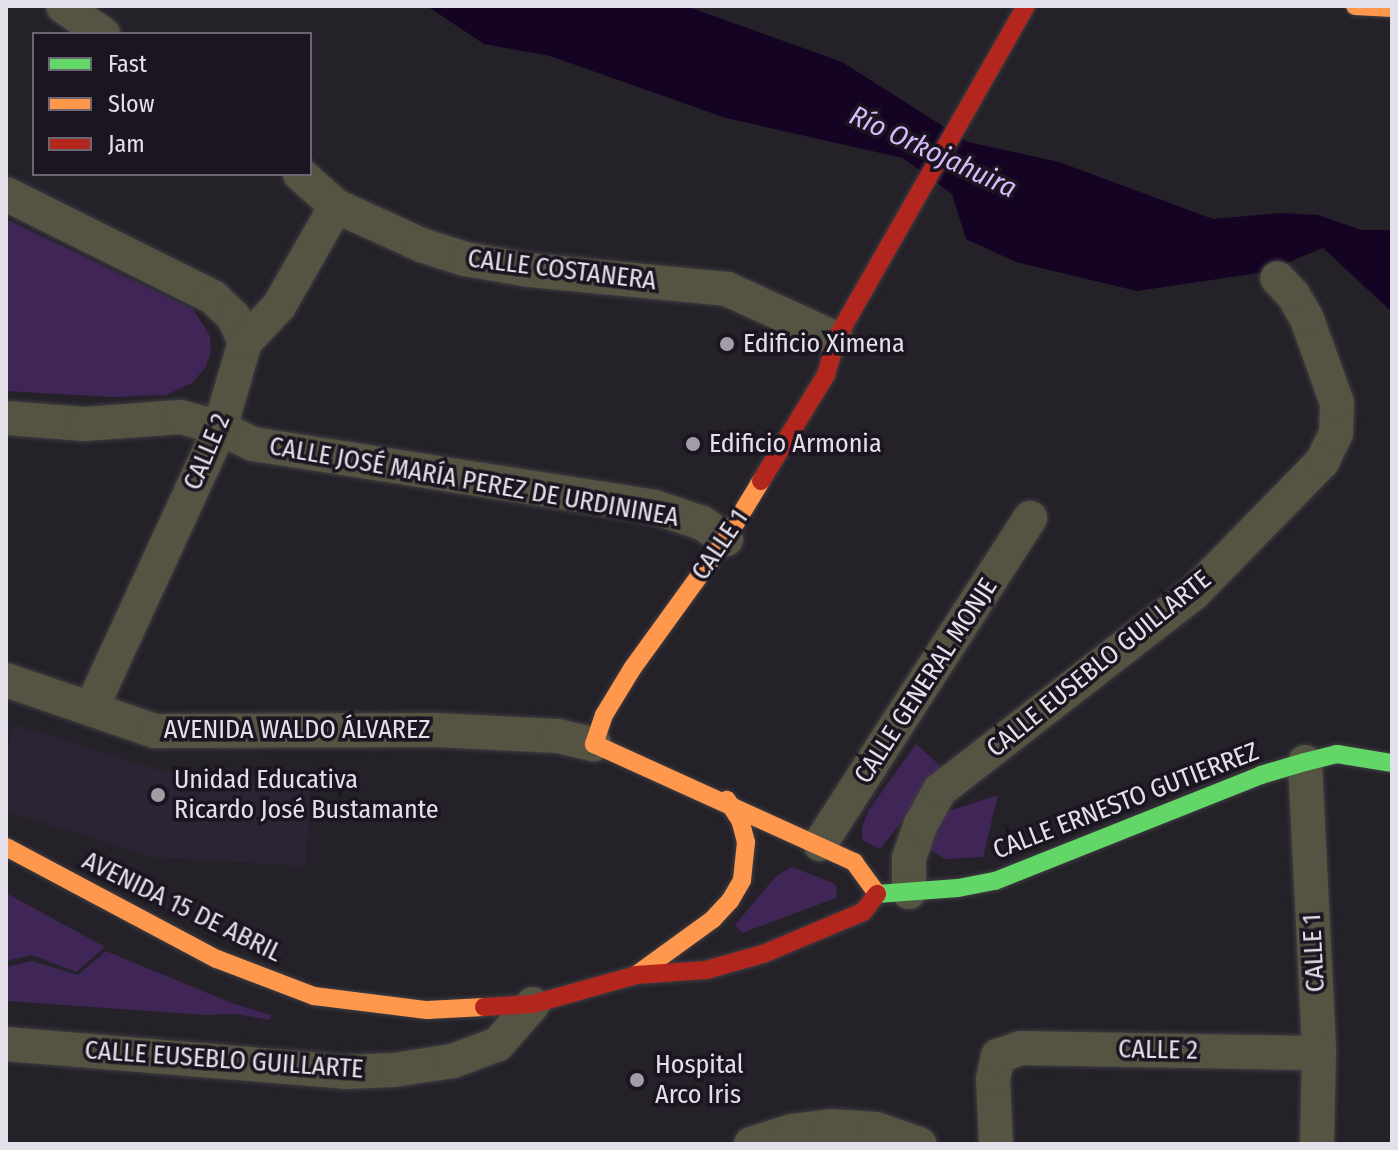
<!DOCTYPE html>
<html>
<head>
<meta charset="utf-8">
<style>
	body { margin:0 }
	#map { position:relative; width:1398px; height:1150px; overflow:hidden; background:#242128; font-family:"Fira Sans Condensed",sans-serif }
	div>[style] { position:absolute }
	.built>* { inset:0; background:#2c2435 }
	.green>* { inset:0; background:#402557 }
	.water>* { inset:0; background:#150323 }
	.roads { filter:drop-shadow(0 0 2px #3f3d42) drop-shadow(0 0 2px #3f3d42) }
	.street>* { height:34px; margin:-17px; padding:0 17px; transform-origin:17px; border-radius:17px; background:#555342 }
	.fast>* { height:18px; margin:-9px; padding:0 9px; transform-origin:9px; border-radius:9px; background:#63d668 }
	.slow>* { height:18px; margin:-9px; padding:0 9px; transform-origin:9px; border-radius:9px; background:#ff974d }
	.jam>* { height:18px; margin:-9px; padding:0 9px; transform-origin:9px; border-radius:9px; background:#b3261e }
	.dots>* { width:22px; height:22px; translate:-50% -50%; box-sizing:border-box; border:4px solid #1b1521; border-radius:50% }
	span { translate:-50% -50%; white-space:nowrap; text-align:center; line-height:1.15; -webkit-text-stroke:7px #1b1521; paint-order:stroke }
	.street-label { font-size:26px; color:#e4e0e9 }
	.poi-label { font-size:26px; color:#e4e0e9 }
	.left { translate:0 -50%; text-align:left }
	.water-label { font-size:28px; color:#d8b9f9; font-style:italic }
	.frame { position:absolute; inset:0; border:8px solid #e4e0e9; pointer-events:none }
	.legend { position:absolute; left:32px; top:32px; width:280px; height:144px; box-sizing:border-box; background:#1b1521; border:2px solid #6b6671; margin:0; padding:10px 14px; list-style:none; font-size:24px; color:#e4e0e9 }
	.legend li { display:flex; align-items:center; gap:16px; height:40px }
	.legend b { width:40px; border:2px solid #6b6671 }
</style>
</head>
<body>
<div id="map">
	<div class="built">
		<i style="clip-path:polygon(14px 725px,163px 771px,311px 780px,306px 866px,153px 857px,6px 811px,6px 751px)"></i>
	</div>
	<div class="green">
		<i style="clip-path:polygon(6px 219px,193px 309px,210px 336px,211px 353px,205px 368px,192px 383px,166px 395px,114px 397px,6px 391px)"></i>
		<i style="clip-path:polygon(916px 744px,944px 769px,880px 849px,862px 840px,862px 827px,868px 811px)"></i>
		<i style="clip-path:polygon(998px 795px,983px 857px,945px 859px,930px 850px,930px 835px,946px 812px)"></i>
		<i style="clip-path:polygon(792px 867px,833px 883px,837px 887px,836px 898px,742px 933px,735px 925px,776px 876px)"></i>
		<i style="clip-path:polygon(6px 893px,105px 947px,76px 972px,32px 955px,6px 961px)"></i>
		<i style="clip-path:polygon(106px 951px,234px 1004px,271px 1015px,270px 1020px,235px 1014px,206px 1015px,6px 1001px,6px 967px,32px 961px,78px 975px)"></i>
	</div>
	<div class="water">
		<i style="clip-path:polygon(427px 6px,686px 6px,842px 62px,968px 142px,1059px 162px,1213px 219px,1280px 213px,1318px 215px,1361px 230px,1392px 230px,1392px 312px,1323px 248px,1265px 272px,1137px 291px,1016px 262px,966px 239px,952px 194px,903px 158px,726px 118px,550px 56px,484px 44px)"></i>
	</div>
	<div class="roads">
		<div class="street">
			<i style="left:63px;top:6px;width:49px;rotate:35deg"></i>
			<i style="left:300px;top:174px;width:48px;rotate:41.6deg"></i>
			<i style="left:336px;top:206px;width:94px;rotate:24.6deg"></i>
			<i style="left:421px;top:245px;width:46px;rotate:17.7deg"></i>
			<i style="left:465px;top:259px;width:65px;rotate:9.8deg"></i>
			<i style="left:529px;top:270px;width:199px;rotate:5.5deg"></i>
			<i style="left:727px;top:289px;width:120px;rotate:24.6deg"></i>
			<i style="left:6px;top:194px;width:231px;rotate:26.5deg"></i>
			<i style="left:213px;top:297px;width:28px;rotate:44deg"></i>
			<i style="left:233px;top:316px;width:29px;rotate:65deg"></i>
			<i style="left:6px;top:418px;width:78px;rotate:4.4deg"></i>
			<i style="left:84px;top:424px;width:97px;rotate:-4.1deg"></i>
			<i style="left:181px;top:417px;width:41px;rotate:15.8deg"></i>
			<i style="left:220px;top:428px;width:37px;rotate:26deg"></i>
			<i style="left:253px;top:444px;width:406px;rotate:8.9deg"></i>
			<i style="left:654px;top:507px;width:51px;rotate:18.4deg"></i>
			<i style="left:702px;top:523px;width:29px;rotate:34deg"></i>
			<i style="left:6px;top:680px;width:157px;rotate:18.9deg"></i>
			<i style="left:155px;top:731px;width:280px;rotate:-0.2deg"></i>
			<i style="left:435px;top:730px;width:123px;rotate:2.8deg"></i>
			<i style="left:558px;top:736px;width:37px;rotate:13deg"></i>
			<i style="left:91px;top:709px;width:309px;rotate:-65.3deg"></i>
			<i style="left:220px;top:428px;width:90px;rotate:-73.8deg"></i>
			<i style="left:245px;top:342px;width:50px;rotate:-46.6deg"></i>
			<i style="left:279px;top:306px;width:115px;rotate:-60.3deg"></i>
			<i style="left:1305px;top:762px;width:291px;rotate:87.2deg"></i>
			<i style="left:1319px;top:1053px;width:91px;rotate:91.3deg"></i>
			<i style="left:820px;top:844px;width:388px;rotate:-57.2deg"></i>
			<i style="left:909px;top:892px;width:34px;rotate:-90deg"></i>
			<i style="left:909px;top:858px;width:36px;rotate:-71deg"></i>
			<i style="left:921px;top:824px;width:39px;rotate:-61deg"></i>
			<i style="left:940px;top:790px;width:320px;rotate:-37.8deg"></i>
			<i style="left:1193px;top:594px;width:185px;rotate:-45.7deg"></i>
			<i style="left:1322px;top:462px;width:32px;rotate:-64deg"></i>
			<i style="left:1336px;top:433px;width:30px;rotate:-88deg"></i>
			<i style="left:1337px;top:403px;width:89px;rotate:-109.7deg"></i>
			<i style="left:1307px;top:319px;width:28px;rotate:-120deg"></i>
			<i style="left:1293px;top:295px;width:23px;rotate:-133deg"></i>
			<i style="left:6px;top:1044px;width:340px;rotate:4.7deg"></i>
			<i style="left:345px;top:1072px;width:49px;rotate:-2.3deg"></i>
			<i style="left:394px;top:1070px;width:60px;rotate:-8.7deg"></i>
			<i style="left:453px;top:1061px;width:48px;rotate:-20.7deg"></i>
			<i style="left:498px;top:1044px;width:53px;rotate:-48.8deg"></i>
			<i style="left:751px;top:1144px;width:43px;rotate:-17.6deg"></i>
			<i style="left:792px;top:1131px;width:39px;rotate:-7deg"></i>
			<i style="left:831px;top:1126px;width:45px;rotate:3.8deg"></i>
			<i style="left:876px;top:1129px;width:46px;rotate:19.2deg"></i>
			<i style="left:996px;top:1144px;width:65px;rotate:-92.6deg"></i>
			<i style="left:993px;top:1079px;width:24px;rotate:-78deg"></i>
			<i style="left:998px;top:1056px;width:24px;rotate:-19deg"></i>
			<i style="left:1021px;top:1048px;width:298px;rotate:1deg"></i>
		</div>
		<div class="fast">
			<i style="left:877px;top:894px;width:81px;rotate:-4.2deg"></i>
			<i style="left:958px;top:888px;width:38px;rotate:-11deg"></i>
			<i style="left:995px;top:881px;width:286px;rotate:-21.7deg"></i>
			<i style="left:1261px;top:775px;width:46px;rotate:-16.5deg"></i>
			<i style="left:1305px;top:762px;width:33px;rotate:-14deg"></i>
			<i style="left:1337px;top:754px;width:56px;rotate:9.3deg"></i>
		</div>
		<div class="slow">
			<i style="left:1355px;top:6px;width:37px;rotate:3deg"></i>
			<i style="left:761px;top:481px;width:68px;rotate:121.1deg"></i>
			<i style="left:726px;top:539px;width:160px;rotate:125.9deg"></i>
			<i style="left:632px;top:669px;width:54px;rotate:121.3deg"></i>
			<i style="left:604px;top:715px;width:31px;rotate:109deg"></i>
			<i style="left:594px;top:744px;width:286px;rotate:24.4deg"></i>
			<i style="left:854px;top:862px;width:39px;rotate:54deg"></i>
			<i style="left:6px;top:847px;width:239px;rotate:28deg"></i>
			<i style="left:217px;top:959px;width:104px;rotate:20.9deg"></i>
			<i style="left:314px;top:996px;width:114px;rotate:7.1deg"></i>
			<i style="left:427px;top:1010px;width:57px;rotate:-3deg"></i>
			<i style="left:636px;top:975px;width:95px;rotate:-36deg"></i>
			<i style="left:713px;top:919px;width:25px;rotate:-47deg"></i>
			<i style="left:730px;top:901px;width:24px;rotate:-60deg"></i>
			<i style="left:742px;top:880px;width:38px;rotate:-84deg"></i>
			<i style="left:746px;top:842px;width:23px;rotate:-105deg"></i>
			<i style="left:740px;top:820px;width:24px;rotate:-123deg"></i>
		</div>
		<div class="jam">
			<i style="left:761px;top:481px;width:124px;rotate:-58.5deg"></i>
			<i style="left:826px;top:375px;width:37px;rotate:-74deg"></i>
			<i style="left:836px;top:339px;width:383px;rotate:-60.3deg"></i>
			<i style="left:484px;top:1007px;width:49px;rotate:-3.5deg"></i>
			<i style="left:533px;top:1004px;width:107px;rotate:-15.7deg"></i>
			<i style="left:636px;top:975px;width:70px;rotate:-4.1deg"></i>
			<i style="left:706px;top:970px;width:59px;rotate:-15.7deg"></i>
			<i style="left:763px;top:954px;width:108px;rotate:-22.8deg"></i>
			<i style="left:863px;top:912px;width:23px;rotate:-52deg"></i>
		</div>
	</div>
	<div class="dots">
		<i style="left:727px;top:344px;background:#a19da5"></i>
		<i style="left:693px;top:444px;background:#a19da5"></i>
		<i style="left:158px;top:795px;background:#a19da5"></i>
		<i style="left:637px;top:1080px;background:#a19da5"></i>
	</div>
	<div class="street-label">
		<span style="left:562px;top:270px;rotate:7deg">CALLE COSTANERA</span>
		<span style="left:207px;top:452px;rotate:-67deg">CALLE 2</span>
		<span style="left:474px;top:482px;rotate:10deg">CALLE JOSÉ MARÍA PEREZ DE URDININEA</span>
		<span style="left:720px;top:545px;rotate:-56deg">CALLE 1</span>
		<span style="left:1099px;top:664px;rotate:-39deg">CALLE EUSEBLO GUILLARTE</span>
		<span style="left:926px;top:681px;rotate:-57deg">CALLE GENERAL MONJE</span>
		<span style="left:297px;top:730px">AVENIDA WALDO ÁLVAREZ</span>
		<span style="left:1126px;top:801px;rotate:-21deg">CALLE ERNESTO GUTIERREZ</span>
		<span style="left:182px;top:907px;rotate:26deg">AVENIDA 15 DE ABRIL</span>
		<span style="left:1314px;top:953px;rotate:-93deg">CALLE 1</span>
		<span style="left:1158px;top:1050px;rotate:1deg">CALLE 2</span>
		<span style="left:224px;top:1060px;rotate:4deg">CALLE EUSEBLO GUILLARTE</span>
	</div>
	<div class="poi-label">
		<span class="left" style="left:743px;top:344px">Edificio Ximena</span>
		<span class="left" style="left:709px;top:444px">Edificio Armonia</span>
		<span class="left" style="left:174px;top:795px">Unidad Educativa<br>Ricardo José Bustamante</span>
		<span class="left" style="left:655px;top:1080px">Hospital<br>Arco Iris</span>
	</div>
	<div class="water-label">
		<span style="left:933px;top:152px;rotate:25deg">Río Orkojahuira</span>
	</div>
	<div class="frame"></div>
	<ul class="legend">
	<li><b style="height:10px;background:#63d668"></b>Fast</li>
	<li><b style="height:10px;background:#ff974d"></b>Slow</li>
	<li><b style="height:10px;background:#b3261e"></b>Jam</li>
	</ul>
</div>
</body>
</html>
